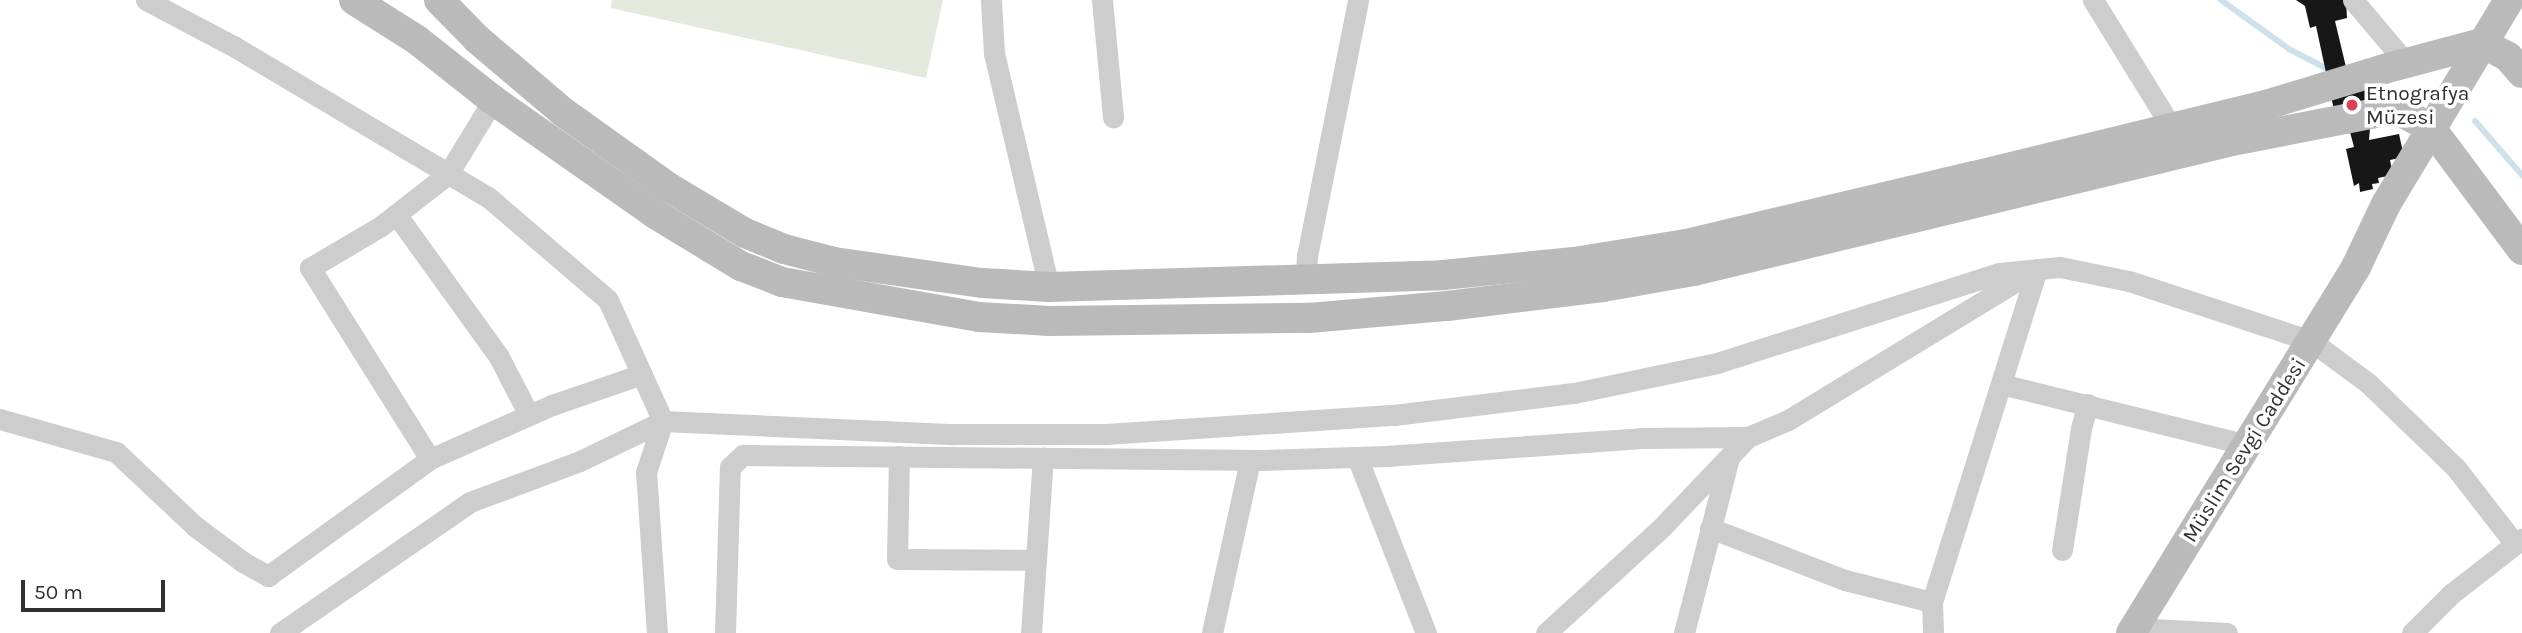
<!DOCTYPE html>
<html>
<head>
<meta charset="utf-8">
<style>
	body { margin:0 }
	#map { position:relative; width:2522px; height:633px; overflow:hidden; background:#fff; font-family:Karla,sans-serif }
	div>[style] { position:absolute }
	.green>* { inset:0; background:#e4e9dd }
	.stream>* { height:6px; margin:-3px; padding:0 3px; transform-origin:3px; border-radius:3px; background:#cee1ea }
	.building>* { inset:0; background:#171717 }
	.street>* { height:21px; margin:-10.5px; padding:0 10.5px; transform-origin:10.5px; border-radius:10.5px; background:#cdcdcd }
	.secondary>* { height:30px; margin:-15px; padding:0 15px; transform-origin:15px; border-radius:15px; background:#bababa }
	.dots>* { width:19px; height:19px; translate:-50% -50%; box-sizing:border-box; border:4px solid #fff; border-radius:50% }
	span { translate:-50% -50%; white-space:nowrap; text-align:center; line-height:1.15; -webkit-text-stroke:7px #fff; paint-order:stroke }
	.poi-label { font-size:21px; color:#303030 }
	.left { translate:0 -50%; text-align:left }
	.street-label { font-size:21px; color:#303030 }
	.scale { position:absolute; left:21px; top:580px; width:144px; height:32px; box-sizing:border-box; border:4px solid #303030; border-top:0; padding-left:9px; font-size:21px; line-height:24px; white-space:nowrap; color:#303030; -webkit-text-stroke:5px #fff; paint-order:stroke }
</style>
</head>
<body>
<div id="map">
	<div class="green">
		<i style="clip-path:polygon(612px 0,943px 0,926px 78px,611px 8px)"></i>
	</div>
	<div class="stream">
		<i style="left:2221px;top:0;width:84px;rotate:35.8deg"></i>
		<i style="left:2289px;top:49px;width:47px;rotate:27.6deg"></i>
		<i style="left:2475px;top:121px;width:72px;rotate:49deg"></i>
	</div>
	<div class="building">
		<i style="clip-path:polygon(2296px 0,2346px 0,2347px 18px,2335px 21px,2351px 88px,2365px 84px,2375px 127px,2370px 128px,2369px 140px,2399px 134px,2404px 157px,2390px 160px,2393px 175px,2378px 178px,2379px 183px,2372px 184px,2373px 189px,2360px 192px,2359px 183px,2354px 186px,2346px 149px,2354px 147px,2350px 132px,2337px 124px,2316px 26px,2310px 28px,2305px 6px)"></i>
	</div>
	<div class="street">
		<i style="left:146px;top:0;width:101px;rotate:27.8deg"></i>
		<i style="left:235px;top:47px;width:294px;rotate:30.7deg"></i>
		<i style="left:488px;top:197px;width:158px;rotate:40.6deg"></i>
		<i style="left:608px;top:300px;width:133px;rotate:65.6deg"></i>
		<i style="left:663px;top:421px;width:92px;rotate:154.3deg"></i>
		<i style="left:580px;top:461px;width:117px;rotate:159.6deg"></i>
		<i style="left:470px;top:502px;width:231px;rotate:145.4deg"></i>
		<i style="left:991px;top:0;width:53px;rotate:86.8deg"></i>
		<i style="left:994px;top:53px;width:240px;rotate:76.8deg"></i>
		<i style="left:1102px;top:0;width:118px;rotate:84.6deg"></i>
		<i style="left:2093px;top:0;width:150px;rotate:58.3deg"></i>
		<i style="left:2353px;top:0;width:82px;rotate:49.9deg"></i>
		<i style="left:396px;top:214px;width:176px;rotate:54.2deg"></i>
		<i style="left:499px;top:357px;width:65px;rotate:62.7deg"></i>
		<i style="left:1306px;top:281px;width:25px;rotate:-88deg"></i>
		<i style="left:1307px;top:256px;width:261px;rotate:-78.7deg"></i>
		<i style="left:2001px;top:384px;width:253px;rotate:13.9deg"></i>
		<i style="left:0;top:419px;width:121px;rotate:15.9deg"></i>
		<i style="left:116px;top:452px;width:110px;rotate:43.2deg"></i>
		<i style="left:196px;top:527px;width:59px;rotate:36.7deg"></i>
		<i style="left:243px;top:562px;width:29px;rotate:29deg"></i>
		<i style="left:268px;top:576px;width:200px;rotate:-35.8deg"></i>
		<i style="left:430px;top:459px;width:133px;rotate:-23.9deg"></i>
		<i style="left:552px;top:405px;width:95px;rotate:-19deg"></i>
		<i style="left:899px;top:456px;width:103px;rotate:91.1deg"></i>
		<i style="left:897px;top:559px;width:139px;rotate:0.4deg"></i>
		<i style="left:1357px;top:457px;width:189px;rotate:68.6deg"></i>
		<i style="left:430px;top:459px;width:226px;rotate:-122.1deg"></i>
		<i style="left:310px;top:268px;width:82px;rotate:-30.6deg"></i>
		<i style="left:381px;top:226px;width:85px;rotate:-37.8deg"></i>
		<i style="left:448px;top:174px;width:87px;rotate:-58.7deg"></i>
		<i style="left:1710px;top:528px;width:145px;rotate:21.1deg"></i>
		<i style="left:1845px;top:580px;width:90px;rotate:14.2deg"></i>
		<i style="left:1932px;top:602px;width:31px;rotate:88deg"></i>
		<i style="left:2062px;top:550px;width:123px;rotate:-81.1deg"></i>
		<i style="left:2081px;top:428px;width:25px;rotate:-74deg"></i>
		<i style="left:1932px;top:602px;width:349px;rotate:-72.5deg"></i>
		<i style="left:2135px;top:628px;width:92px;rotate:3.1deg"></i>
		<i style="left:657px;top:633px;width:161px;rotate:-93.9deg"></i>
		<i style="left:646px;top:472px;width:54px;rotate:-71.6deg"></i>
		<i style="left:663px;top:421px;width:291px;rotate:2.6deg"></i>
		<i style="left:954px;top:434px;width:152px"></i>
		<i style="left:1106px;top:434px;width:289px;rotate:-3.8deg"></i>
		<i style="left:1394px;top:415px;width:181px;rotate:-7deg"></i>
		<i style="left:1574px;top:393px;width:146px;rotate:-11.8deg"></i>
		<i style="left:1717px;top:363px;width:296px;rotate:-17.7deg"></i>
		<i style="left:1999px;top:273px;width:61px;rotate:-5.6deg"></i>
		<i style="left:2060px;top:267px;width:70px;rotate:11.5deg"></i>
		<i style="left:2129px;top:281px;width:192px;rotate:18.2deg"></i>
		<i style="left:2311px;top:341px;width:71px;rotate:36.4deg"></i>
		<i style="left:2368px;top:383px;width:122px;rotate:44deg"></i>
		<i style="left:2456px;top:468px;width:96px;rotate:52.2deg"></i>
		<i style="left:725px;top:633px;width:166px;rotate:-88.3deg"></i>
		<i style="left:730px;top:467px;width:18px;rotate:-43deg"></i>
		<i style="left:743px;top:455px;width:519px;rotate:0.55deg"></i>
		<i style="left:1262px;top:460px;width:124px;rotate:-1.8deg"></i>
		<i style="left:1386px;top:456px;width:256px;rotate:-4deg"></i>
		<i style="left:1641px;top:438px;width:107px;rotate:-0.5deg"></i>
		<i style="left:1748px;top:437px;width:43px;rotate:-23deg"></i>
		<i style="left:1788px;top:420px;width:281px;rotate:-31.3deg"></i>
		<i style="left:1031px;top:633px;width:176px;rotate:-86.1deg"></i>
		<i style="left:1212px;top:633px;width:177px;rotate:-77.6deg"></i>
		<i style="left:1546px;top:633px;width:157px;rotate:-42.4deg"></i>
		<i style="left:1662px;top:527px;width:124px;rotate:-46.3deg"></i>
		<i style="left:1684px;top:633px;width:181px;rotate:-75.6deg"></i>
		<i style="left:2412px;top:633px;width:55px;rotate:-45deg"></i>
		<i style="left:2451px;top:594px;width:90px;rotate:-37.8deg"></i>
	</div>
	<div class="secondary">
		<i style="left:354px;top:0;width:75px;rotate:32.4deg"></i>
		<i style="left:417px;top:40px;width:97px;rotate:38.3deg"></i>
		<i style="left:493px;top:100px;width:198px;rotate:35.1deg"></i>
		<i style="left:655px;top:214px;width:100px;rotate:31.2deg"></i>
		<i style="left:741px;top:266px;width:44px;rotate:21.3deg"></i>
		<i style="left:782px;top:282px;width:200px;rotate:10.1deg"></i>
		<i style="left:979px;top:317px;width:71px;rotate:3.2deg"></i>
		<i style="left:1050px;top:321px;width:259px;rotate:-0.7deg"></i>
		<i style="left:1309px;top:318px;width:139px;rotate:-5deg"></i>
		<i style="left:1447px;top:306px;width:157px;rotate:-6.9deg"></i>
		<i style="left:1603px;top:287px;width:92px;rotate:-10deg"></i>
		<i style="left:1694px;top:271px;width:553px;rotate:-13.58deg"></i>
		<i style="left:2232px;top:141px;width:157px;rotate:-11deg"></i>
		<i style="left:2386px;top:111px;width:17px;rotate:7deg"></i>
		<i style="left:2403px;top:113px;width:32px;rotate:28deg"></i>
		<i style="left:2431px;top:128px;width:152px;rotate:53.3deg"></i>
		<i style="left:439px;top:0;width:54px;rotate:45.7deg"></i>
		<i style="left:477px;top:39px;width:113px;rotate:40.3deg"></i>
		<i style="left:563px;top:112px;width:129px;rotate:35.5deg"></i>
		<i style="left:668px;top:187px;width:90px;rotate:30.9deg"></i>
		<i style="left:745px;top:233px;width:42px;rotate:22.3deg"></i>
		<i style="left:784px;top:249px;width:52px;rotate:14.6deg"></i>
		<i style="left:834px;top:262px;width:149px;rotate:8.1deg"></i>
		<i style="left:982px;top:283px;width:67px;rotate:3.4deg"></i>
		<i style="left:1049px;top:287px;width:394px;rotate:-1.7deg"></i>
		<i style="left:1443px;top:275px;width:132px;rotate:-5.7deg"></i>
		<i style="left:1574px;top:262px;width:113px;rotate:-9.1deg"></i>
		<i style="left:1686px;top:244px;width:296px;rotate:-13.3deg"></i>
		<i style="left:1974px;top:176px;width:304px;rotate:-13.7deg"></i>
		<i style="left:2269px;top:104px;width:120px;rotate:-16.9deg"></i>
		<i style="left:2384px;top:69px;width:101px;rotate:-14.9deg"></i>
		<i style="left:2482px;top:43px;width:30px;rotate:28deg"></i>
		<i style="left:2508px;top:57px;width:21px;rotate:49deg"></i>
		<i style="left:2131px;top:633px;width:430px;rotate:-58.4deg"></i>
		<i style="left:2356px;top:267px;width:70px;rotate:-64.5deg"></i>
		<i style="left:2386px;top:204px;width:238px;rotate:-58.9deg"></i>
	</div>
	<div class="dots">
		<i style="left:2352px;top:105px;background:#d74356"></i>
	</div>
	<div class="poi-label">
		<span class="left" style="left:2366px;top:105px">Etnografya<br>Müzesi</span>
	</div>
	<div class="street-label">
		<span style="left:2244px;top:450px;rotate:-58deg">Müslim Sevgi Caddesi</span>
	</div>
	<div class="scale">50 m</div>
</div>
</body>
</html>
